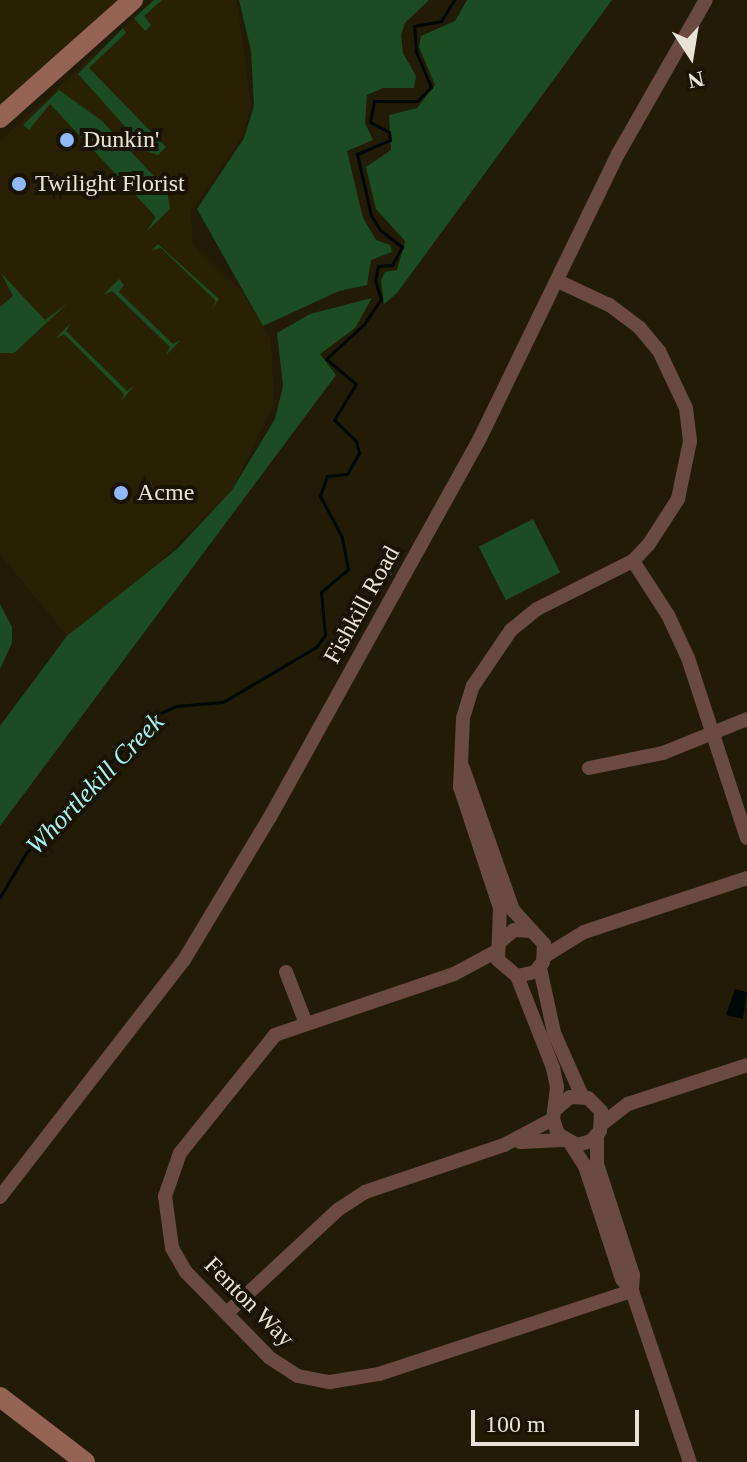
<!DOCTYPE html>
<html>
<head>
<meta charset="utf-8">
<style>
	body { margin:0 }
	#map { position:relative; width:747px; height:1462px; overflow:hidden; background:#221c07; font-family:"Times New Roman",serif }
	div>[style] { position:absolute }
	.built>* { inset:0; background:#292104 }
	.green>* { inset:0; background:#1c4c21; transform-origin:0 0 }
	.water>* { inset:0; background:#000708 }
	.stream>* { height:3px; margin:-1.5px; padding:0 1.5px; transform-origin:1.5px; border-radius:1.5px; background:#000708 }
	.minor>* { height:14px; margin:-7px; padding:0 7px; transform-origin:7px; border-radius:7px; background:#6a4a41 }
	.secondary>* { height:20px; margin:-10px; padding:0 10px; transform-origin:10px; border-radius:10px; background:#956354 }
	.dots>* { width:22px; height:22px; translate:-50% -50%; box-sizing:border-box; border:4px solid #191301; border-radius:50% }
	span { translate:-50% -50%; white-space:nowrap; text-align:center; line-height:1.15; -webkit-text-stroke:8px #191301; paint-order:stroke }
	.poi-label { font-size:24px; color:#e7e3d6 }
	.left { translate:0 -50%; text-align:left }
	.street-label { font-size:24px; color:#e7e3d6 }
	.water-label { font-size:26px; color:#a3f3fb; font-style:italic }
	.north { position:absolute; left:651px; top:16px; width:80px; height:80px; -webkit-text-stroke:6px #191301; paint-order:stroke; rotate:168deg; font-size:22px; font-weight:700; line-height:32px; text-align:center; color:#e7e3d6 }
	.north::after { content:''; display:block; margin:auto; width:28px; height:36px; background:#e7e3d6; clip-path:polygon(50% 0,100% 100%,50% 72%,0 100%) }
	.scale { position:absolute; left:471px; top:1410px; width:168px; height:36px; box-sizing:border-box; border:4px solid #e7e3d6; border-top:0; padding-left:10px; font-size:24px; line-height:28px; white-space:nowrap; color:#e7e3d6; -webkit-text-stroke:6px #191301; paint-order:stroke }
</style>
</head>
<body>
<div id="map">
	<div class="built">
		<i style="clip-path:polygon(0 0,118px 0,0 107px)"></i>
		<i style="clip-path:polygon(154px 0,237px 0,251px 106px,242px 137px,191px 211px,193px 244px,243px 293px,271px 339px,274px 404px,232px 490px,152px 569px,67px 636px,0 554px,0 141px)"></i>
	</div>
	<div class="green">
		<i style="clip-path:polygon(154px 0,162px 0,144px 16px,151px 25px,145px 31px,134px 18px)"></i>
		<i style="clip-path:polygon(239px 0,429px 0,405px 23px,401px 35px,403px 53px,416px 76px,414px 88px,383px 88px,367px 95px,365px 123px,373px 140px,347px 151px,363px 218px,376px 240px,390px 245px,392px 252px,371px 260px,367px 285px,339px 291px,263px 326px,197px 209px,244px 138px,254px 106px,251px 51px)"></i>
		<i style="clip-path:polygon(467px 0,612px 0,397px 293px,384px 304px,381px 280px,385px 272px,397px 270px,405px 241px,376px 209px,366px 167px,391px 150px,389px 115px,417px 108px,435px 85px,419px 47px,421px 36px,455px 21px)"></i>
		<i style="clip-path:polygon(123px 28px,126px 33px,89px 68px,166px 147px,158px 155px,148px 152px,78px 74px)"></i>
		<i style="clip-path:polygon(59px 90px,102px 121px,167px 190px,170px 209px,146px 232px,156px 217px,50px 104px,29px 130px,23px 125px)"></i>
		<i style="clip-path:polygon(158px 244px,219px 299px,212px 309px,216px 301px,161px 248px,152px 250px)"></i>
		<i style="clip-path:polygon(1px 273px,45px 320px,68px 303px,14px 353px,0 353px,0 307px,13px 296px)"></i>
		<i style="clip-path:polygon(119px 279px,124px 285px,119px 292px,173px 344px,181px 340px,166px 355px,170px 347px,112px 291px,103px 295px)"></i>
		<i style="clip-path:polygon(372px 298px,355px 328px,320px 354px,336px 375px,0 826px,0 726px,67px 636px,177px 549px,232px 490px,275px 419px,283px 386px,277px 333px,310px 314px)"></i>
		<i style="clip-path:polygon(71px 323px,66px 331px,127px 391px,135px 385px,121px 401px,124px 394px,64px 334px,55px 339px)"></i>
		<i style="left:533px;top:519px;width:60px;height:61px;rotate:63deg"></i>
		<i style="clip-path:polygon(0 604px,12px 627px,12px 643px,0 669px)"></i>
	</div>
	<div class="water">
		<i style="clip-path:polygon(735px 989px,747px 992px,743px 1019px,726px 1015px)"></i>
	</div>
	<div class="stream">
		<i style="left:0;top:897px;width:51px;rotate:-59.4deg"></i>
		<i style="left:26px;top:853px;width:187px;rotate:-46.9deg"></i>
		<i style="left:154px;top:716px;width:24px;rotate:-24deg"></i>
		<i style="left:176px;top:706px;width:47px;rotate:-4.9deg"></i>
		<i style="left:223px;top:702px;width:108px;rotate:-30.6deg"></i>
		<i style="left:316px;top:647px;width:15px;rotate:-53deg"></i>
		<i style="left:325px;top:635px;width:43px;rotate:-95.3deg"></i>
		<i style="left:321px;top:592px;width:35px;rotate:-40deg"></i>
		<i style="left:348px;top:569px;width:33px;rotate:-101deg"></i>
		<i style="left:342px;top:537px;width:47px;rotate:-118.2deg"></i>
		<i style="left:320px;top:496px;width:21px;rotate:-71deg"></i>
		<i style="left:327px;top:476px;width:20px;rotate:-6deg"></i>
		<i style="left:347px;top:474px;width:24px;rotate:-60deg"></i>
		<i style="left:359px;top:453px;width:12px;rotate:-104deg"></i>
		<i style="left:356px;top:441px;width:30px;rotate:-136deg"></i>
		<i style="left:334px;top:420px;width:42px;rotate:-58.6deg"></i>
		<i style="left:356px;top:384px;width:39px;rotate:-140deg"></i>
		<i style="left:326px;top:359px;width:52px;rotate:-42.6deg"></i>
		<i style="left:364px;top:324px;width:30px;rotate:-56deg"></i>
		<i style="left:381px;top:299px;width:19px;rotate:-108deg"></i>
		<i style="left:375px;top:281px;width:15px;rotate:-79deg"></i>
		<i style="left:378px;top:266px;width:14px;rotate:-4deg"></i>
		<i style="left:392px;top:265px;width:21px;rotate:-61deg"></i>
		<i style="left:402px;top:247px;width:28px;rotate:-142deg"></i>
		<i style="left:380px;top:230px;width:17px;rotate:-121deg"></i>
		<i style="left:371px;top:215px;width:63px;rotate:-102.9deg"></i>
		<i style="left:357px;top:154px;width:36px;rotate:-23deg"></i>
		<i style="left:390px;top:140px;width:8px;rotate:-97deg"></i>
		<i style="left:389px;top:132px;width:21px;rotate:-152deg"></i>
		<i style="left:370px;top:122px;width:21px;rotate:-79deg"></i>
		<i style="left:374px;top:101px;width:43px"></i>
		<i style="left:417px;top:101px;width:20px;rotate:-45deg"></i>
		<i style="left:431px;top:87px;width:38px;rotate:-113deg"></i>
		<i style="left:416px;top:52px;width:26px;rotate:-94deg"></i>
		<i style="left:414px;top:26px;width:27px;rotate:-10deg"></i>
		<i style="left:441px;top:21px;width:25px;rotate:-58deg"></i>
	</div>
	<div class="minor">
		<i style="left:633px;top:561px;width:64px;rotate:57.1deg"></i>
		<i style="left:668px;top:615px;width:47px;rotate:65.1deg"></i>
		<i style="left:688px;top:658px;width:189px;rotate:71.9deg"></i>
		<i style="left:463px;top:768px;width:151px;rotate:70.6deg"></i>
		<i style="left:513px;top:910px;width:28px;rotate:48deg"></i>
		<i style="left:589px;top:768px;width:76px;rotate:-11.5deg"></i>
		<i style="left:663px;top:753px;width:91px;rotate:-22deg"></i>
		<i style="left:500px;top:942px;width:18px;rotate:-41deg"></i>
		<i style="left:514px;top:930px;width:18px;rotate:3deg"></i>
		<i style="left:532px;top:931px;width:18px;rotate:47deg"></i>
		<i style="left:544px;top:944px;width:18px;rotate:93deg"></i>
		<i style="left:543px;top:962px;width:13px;rotate:129deg"></i>
		<i style="left:535px;top:972px;width:18px;rotate:167deg"></i>
		<i style="left:517px;top:976px;width:25px;rotate:-140deg"></i>
		<i style="left:498px;top:960px;width:52px;rotate:-87.8deg"></i>
		<i style="left:500px;top:908px;width:127px;rotate:-108.3deg"></i>
		<i style="left:460px;top:787px;width:69px;rotate:-87.5deg"></i>
		<i style="left:463px;top:718px;width:34px;rotate:-73deg"></i>
		<i style="left:473px;top:686px;width:68px;rotate:-55.8deg"></i>
		<i style="left:511px;top:630px;width:33px;rotate:-39deg"></i>
		<i style="left:537px;top:609px;width:107px;rotate:-26.6deg"></i>
		<i style="left:633px;top:561px;width:23px;rotate:-47deg"></i>
		<i style="left:649px;top:544px;width:54px;rotate:-57.2deg"></i>
		<i style="left:678px;top:499px;width:59px;rotate:-78.3deg"></i>
		<i style="left:690px;top:441px;width:33px;rotate:-97deg"></i>
		<i style="left:686px;top:408px;width:63px;rotate:-115.3deg"></i>
		<i style="left:659px;top:351px;width:30px;rotate:-130deg"></i>
		<i style="left:640px;top:328px;width:39px;rotate:-143deg"></i>
		<i style="left:609px;top:305px;width:54px;rotate:-154.9deg"></i>
		<i style="left:497px;top:951px;width:49px;rotate:151.9deg"></i>
		<i style="left:454px;top:974px;width:189px;rotate:161.2deg"></i>
		<i style="left:275px;top:1035px;width:151px;rotate:128.8deg"></i>
		<i style="left:180px;top:1153px;width:46px;rotate:109.2deg"></i>
		<i style="left:165px;top:1196px;width:52px;rotate:82.3deg"></i>
		<i style="left:172px;top:1248px;width:28px;rotate:60deg"></i>
		<i style="left:186px;top:1272px;width:120px;rotate:45.7deg"></i>
		<i style="left:270px;top:1358px;width:33px;rotate:33deg"></i>
		<i style="left:298px;top:1376px;width:33px;rotate:11deg"></i>
		<i style="left:330px;top:1382px;width:50px;rotate:-9.3deg"></i>
		<i style="left:379px;top:1374px;width:266px;rotate:-18.2deg"></i>
		<i style="left:545px;top:956px;width:46px;rotate:-31.6deg"></i>
		<i style="left:584px;top:932px;width:172px;rotate:-18.3deg"></i>
		<i style="left:540px;top:968px;width:66px;rotate:77.8deg"></i>
		<i style="left:554px;top:1033px;width:69px;rotate:66deg"></i>
		<i style="left:286px;top:972px;width:53px;rotate:68.8deg"></i>
		<i style="left:517px;top:976px;width:99px;rotate:68.6deg"></i>
		<i style="left:553px;top:1068px;width:19px;rotate:78deg"></i>
		<i style="left:557px;top:1087px;width:32px;rotate:97deg"></i>
		<i style="left:553px;top:1119px;width:16px;rotate:72deg"></i>
		<i style="left:558px;top:1134px;width:22px;rotate:30deg"></i>
		<i style="left:577px;top:1145px;width:15px;rotate:-16deg"></i>
		<i style="left:591px;top:1141px;width:13px;rotate:-48deg"></i>
		<i style="left:600px;top:1131px;width:20px;rotate:-87deg"></i>
		<i style="left:601px;top:1111px;width:18px;rotate:-135deg"></i>
		<i style="left:588px;top:1098px;width:18px;rotate:-177deg"></i>
		<i style="left:570px;top:1097px;width:18px;rotate:139deg"></i>
		<i style="left:602px;top:1124px;width:33px;rotate:-38deg"></i>
		<i style="left:628px;top:1104px;width:125px;rotate:-18.1deg"></i>
		<i style="left:597px;top:1136px;width:28px;rotate:90deg"></i>
		<i style="left:597px;top:1164px;width:117px;rotate:72deg"></i>
		<i style="left:633px;top:1275px;width:16px;rotate:94deg"></i>
		<i style="left:520px;top:1142px;width:43px;rotate:-2.7deg"></i>
		<i style="left:570px;top:1143px;width:27px;rotate:57deg"></i>
		<i style="left:585px;top:1166px;width:119px;rotate:71.9deg"></i>
		<i style="left:622px;top:1279px;width:16px;rotate:50deg"></i>
		<i style="left:632px;top:1291px;width:181px;rotate:71.3deg"></i>
		<i style="left:0;top:1197px;width:300px;rotate:-52.2deg"></i>
		<i style="left:184px;top:960px;width:167px;rotate:-59deg"></i>
		<i style="left:270px;top:817px;width:433px;rotate:-61deg"></i>
		<i style="left:480px;top:438px;width:316px;rotate:-64.1deg"></i>
		<i style="left:618px;top:154px;width:177px;rotate:-60.3deg"></i>
		<i style="left:228px;top:1312px;width:151px;rotate:-42.9deg"></i>
		<i style="left:339px;top:1209px;width:31px;rotate:-33deg"></i>
		<i style="left:365px;top:1192px;width:147px;rotate:-18.7deg"></i>
		<i style="left:504px;top:1145px;width:55px;rotate:-28deg"></i>
	</div>
	<div class="secondary">
		<i style="left:0;top:118px;width:178px;rotate:-41.6deg"></i>
		<i style="left:0;top:1397px;width:107px;rotate:37.4deg"></i>
	</div>
	<div class="dots">
		<i style="left:67px;top:140px;background:#90b8fd"></i>
		<i style="left:19px;top:184px;background:#90b8fd"></i>
		<i style="left:121px;top:493px;background:#90b8fd"></i>
	</div>
	<div class="poi-label">
		<span class="left" style="left:83px;top:140px">Dunkin'</span>
		<span class="left" style="left:35px;top:184px">Twilight Florist</span>
		<span class="left" style="left:137px;top:493px">Acme</span>
	</div>
	<div class="street-label">
		<span style="left:362px;top:605px;rotate:-61deg">Fishkill Road</span>
		<span style="left:249px;top:1302px;rotate:45deg">Fenton Way</span>
	</div>
	<div class="water-label">
		<span style="left:95px;top:784px;rotate:-46deg">Whortlekill Creek</span>
	</div>
	<div class="north">N</div>
	<div class="scale">100 m</div>
</div>
</body>
</html>
